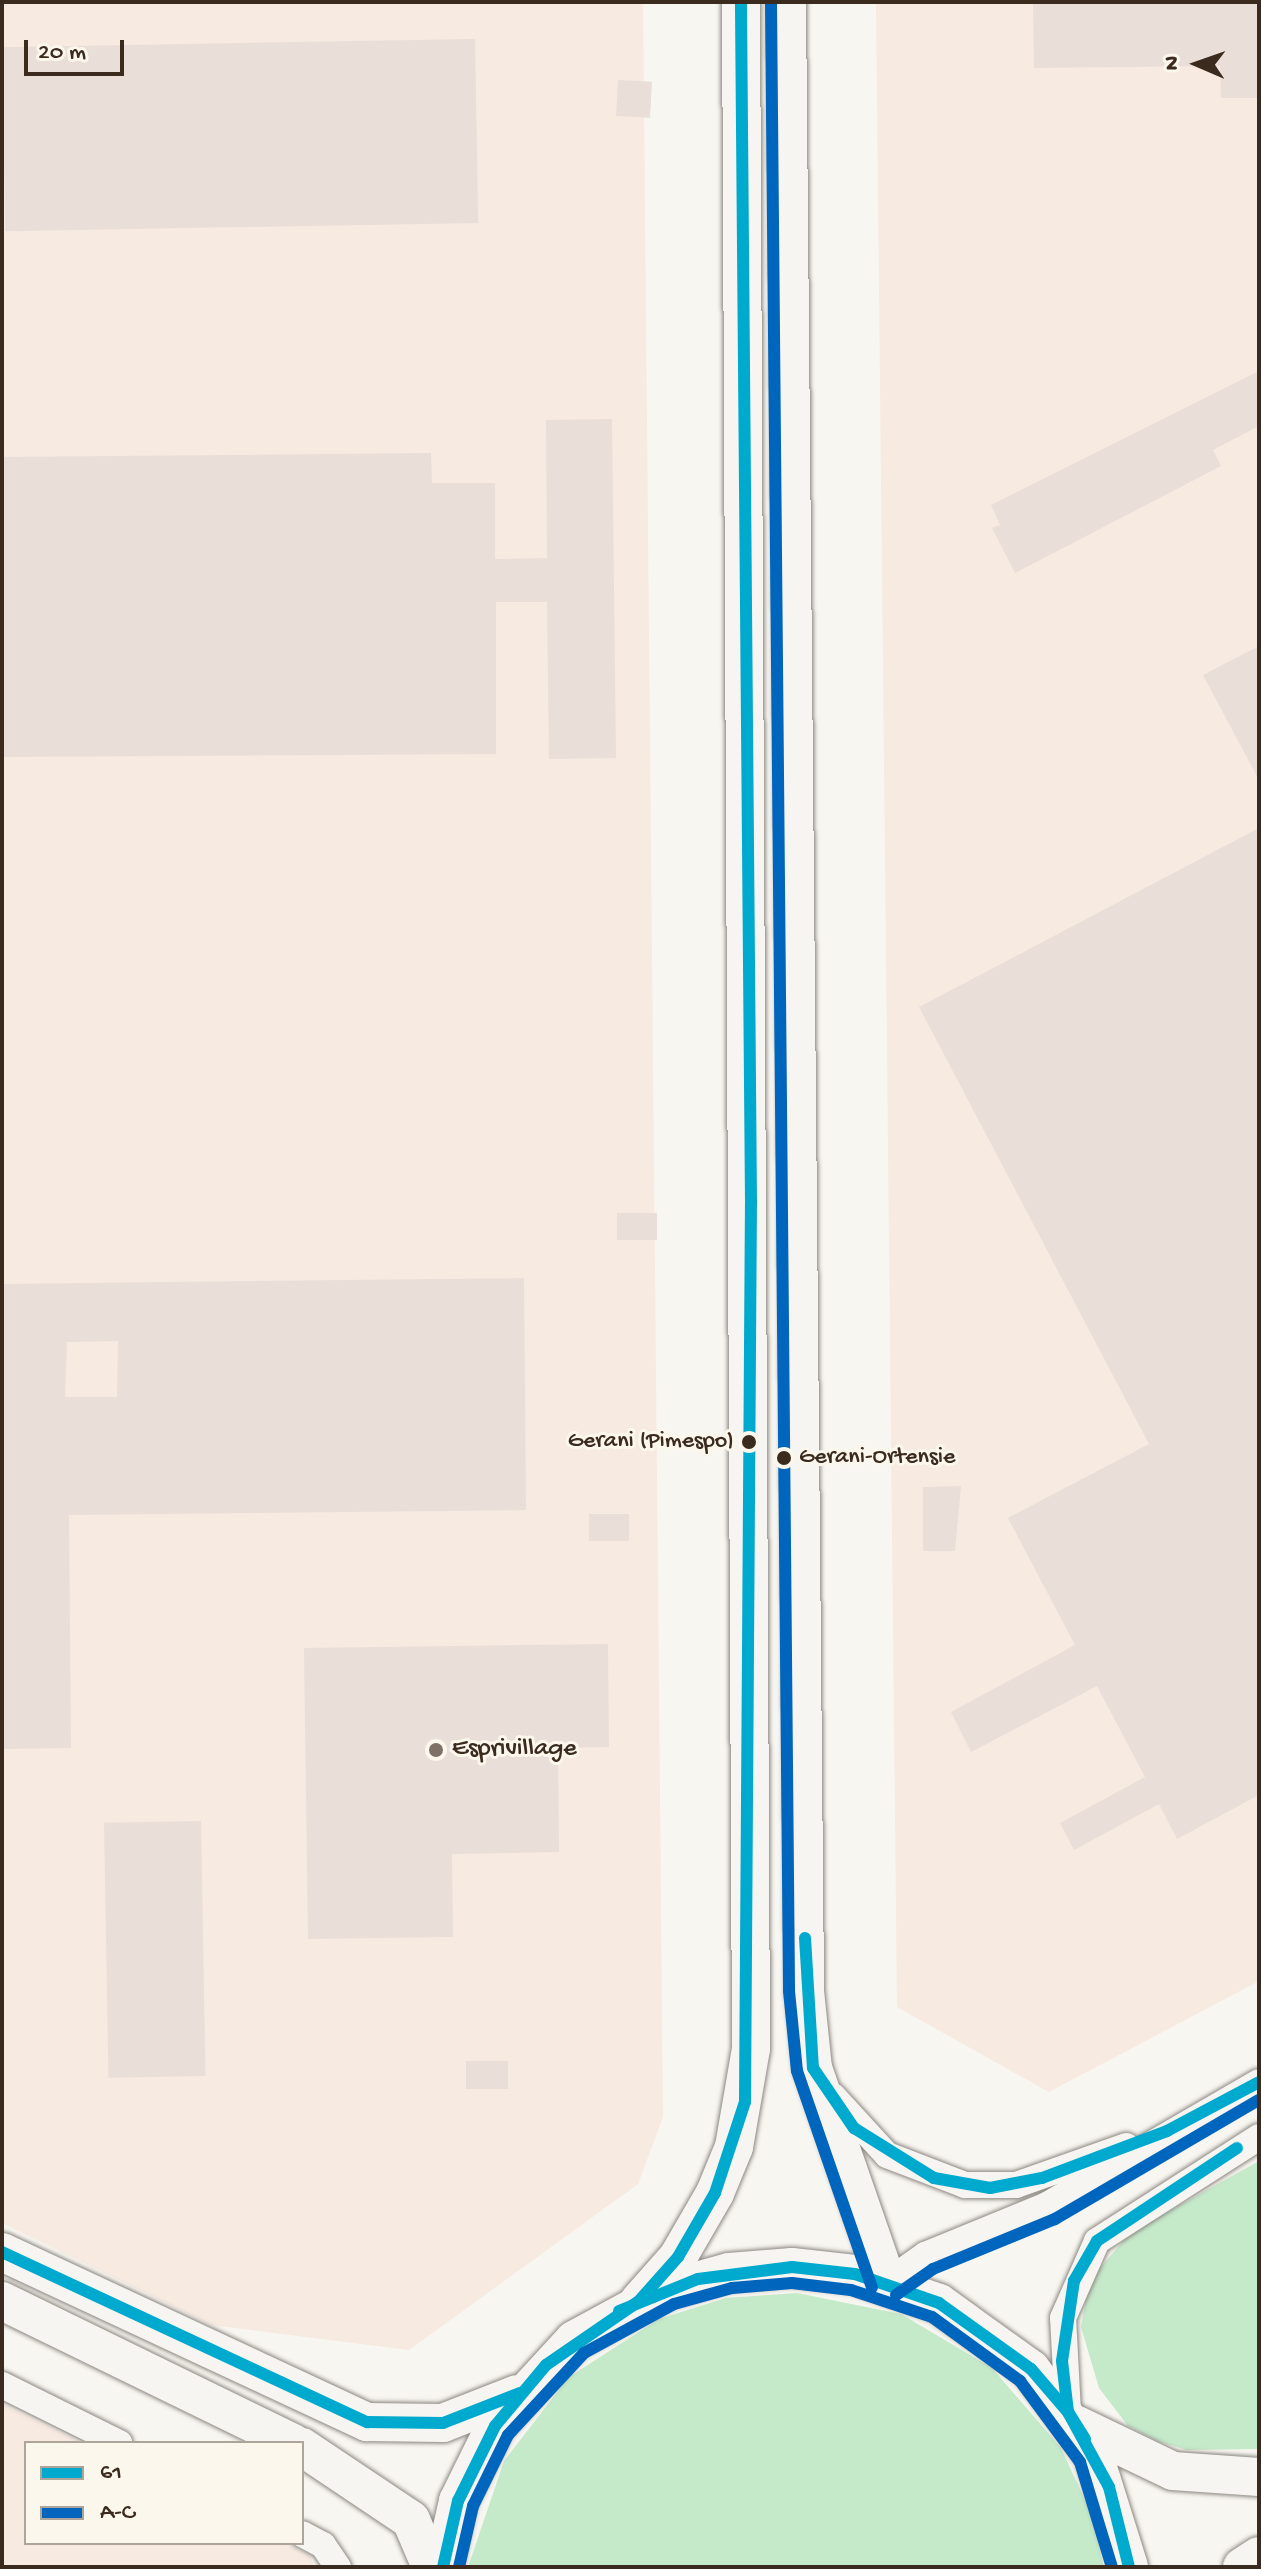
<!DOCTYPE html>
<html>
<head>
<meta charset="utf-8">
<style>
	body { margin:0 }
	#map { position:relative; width:1261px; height:2569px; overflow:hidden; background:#f8f6f0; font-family:"Gochi Hand",sans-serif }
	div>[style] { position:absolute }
	.built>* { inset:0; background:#f6eae1 }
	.green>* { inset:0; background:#c5eaca }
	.building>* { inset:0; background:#eaded9; transform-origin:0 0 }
	.roads { filter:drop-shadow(0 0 2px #8b8781) drop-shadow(0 0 2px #8b8781) }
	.street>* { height:26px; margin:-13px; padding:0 13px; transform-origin:13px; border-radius:13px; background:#f6f5f1 }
	.secondary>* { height:38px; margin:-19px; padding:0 19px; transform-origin:19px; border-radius:19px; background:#f6f5f1 }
	.bus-1>* { height:12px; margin:-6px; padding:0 6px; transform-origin:6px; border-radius:6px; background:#00a9ce }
	.bus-2>* { height:12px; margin:-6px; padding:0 6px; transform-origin:6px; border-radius:6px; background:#0065bd }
	.dots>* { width:22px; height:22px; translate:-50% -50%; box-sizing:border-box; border:4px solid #fbf7ec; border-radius:50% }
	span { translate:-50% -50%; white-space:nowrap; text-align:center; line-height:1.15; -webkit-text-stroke:6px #fbf7ec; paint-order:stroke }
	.bus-label { font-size:24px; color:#3b2a1e }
	.right { translate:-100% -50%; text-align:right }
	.left { translate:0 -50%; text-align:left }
	.poi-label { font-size:26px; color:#3b2a1e }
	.frame { position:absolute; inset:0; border:4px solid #3b2a1e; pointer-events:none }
	.legend { position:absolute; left:24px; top:2441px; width:280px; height:104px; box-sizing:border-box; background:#fbf7ec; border:2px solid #aea59a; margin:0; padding:10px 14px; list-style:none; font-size:24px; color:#3b2a1e }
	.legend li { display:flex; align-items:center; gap:16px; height:40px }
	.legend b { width:40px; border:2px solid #aea59a }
	.north { position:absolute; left:1157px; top:24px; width:80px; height:80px; -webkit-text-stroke:6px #fbf7ec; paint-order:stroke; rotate:272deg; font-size:22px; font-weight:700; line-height:32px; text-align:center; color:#3b2a1e }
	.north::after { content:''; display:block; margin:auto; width:28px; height:36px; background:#3b2a1e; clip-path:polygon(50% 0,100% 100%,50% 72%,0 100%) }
	.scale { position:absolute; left:24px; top:40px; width:100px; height:36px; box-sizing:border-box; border:4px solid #3b2a1e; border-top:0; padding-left:10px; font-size:24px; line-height:28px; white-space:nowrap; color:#3b2a1e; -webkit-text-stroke:6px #fbf7ec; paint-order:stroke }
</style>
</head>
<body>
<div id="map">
	<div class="built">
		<i style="clip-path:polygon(2px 2px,643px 2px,663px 2117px,638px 2184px,409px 2350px,211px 2325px,2px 2223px)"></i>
		<i style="clip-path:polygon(876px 2px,1259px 2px,1259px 1981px,1049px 2092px,897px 2007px)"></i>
		<i style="clip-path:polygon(2px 2404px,82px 2443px,26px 2443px,26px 2543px,285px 2543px,310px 2555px,314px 2567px,2px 2567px)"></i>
	</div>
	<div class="green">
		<i style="clip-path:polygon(1259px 2161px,1259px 2449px,1187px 2450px,1157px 2441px,1128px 2426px,1099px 2388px,1081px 2327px,1086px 2299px,1095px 2274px,1130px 2233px)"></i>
		<i style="clip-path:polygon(797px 2293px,901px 2314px,992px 2368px,1061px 2448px,1091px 2513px,1104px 2567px,468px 2567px,504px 2461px,569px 2377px,659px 2319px,726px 2298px)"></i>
	</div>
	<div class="building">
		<i style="clip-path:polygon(1033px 2px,1259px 2px,1259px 98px,1221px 98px,1220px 66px,1034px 68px)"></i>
		<i style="left:475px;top:39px;width:184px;height:473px;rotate:89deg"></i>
		<i style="left:618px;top:80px;width:34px;height:36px;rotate:3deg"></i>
		<i style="clip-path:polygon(1259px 371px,1259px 426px,1213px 450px,1221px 466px,1015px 573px,992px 528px,1000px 525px,991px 505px)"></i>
		<i style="clip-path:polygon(612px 419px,616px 758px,549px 759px,547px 602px,496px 602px,496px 754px,2px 757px,2px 457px,431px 453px,432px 483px,495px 483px,495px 559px,547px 558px,546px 420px)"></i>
		<i style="clip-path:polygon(1259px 646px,1259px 780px,1203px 675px)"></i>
		<i style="clip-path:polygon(1259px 828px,1259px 1795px,1177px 1839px,1159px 1804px,1074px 1850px,1060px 1823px,1145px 1777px,1097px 1686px,971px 1752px,951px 1712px,1075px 1645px,1008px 1518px,1149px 1444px,919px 1007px)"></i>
		<i style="left:657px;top:1213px;width:27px;height:40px;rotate:90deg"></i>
		<i style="clip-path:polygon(evenodd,524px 1278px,526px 1510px,69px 1515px,71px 1748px,2px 1749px,2px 1284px,524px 1278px,118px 1341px,117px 1397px,65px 1397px,67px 1342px,118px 1341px)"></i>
		<i style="clip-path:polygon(961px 1486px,955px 1551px,923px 1551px,923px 1487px)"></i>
		<i style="left:589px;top:1514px;width:40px;height:27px"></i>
		<i style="clip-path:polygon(608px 1644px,609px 1747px,558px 1748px,559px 1852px,452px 1854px,453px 1937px,308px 1939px,304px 1648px)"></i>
		<i style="left:201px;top:1821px;width:255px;height:97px;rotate:89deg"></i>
		<i style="left:466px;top:2061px;width:42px;height:28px"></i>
	</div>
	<div class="roads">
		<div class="street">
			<i style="left:833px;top:2096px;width:80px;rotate:47.5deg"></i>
			<i style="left:887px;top:2155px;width:84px;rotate:21deg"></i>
			<i style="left:965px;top:2185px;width:51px"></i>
			<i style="left:1016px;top:2185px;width:117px;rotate:-19.5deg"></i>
			<i style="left:887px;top:2282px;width:47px;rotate:-35.4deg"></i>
			<i style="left:925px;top:2255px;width:132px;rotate:-22.3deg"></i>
			<i style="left:1047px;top:2205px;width:245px;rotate:-30.1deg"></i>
			<i style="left:2px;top:2385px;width:131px;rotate:26.4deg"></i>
			<i style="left:1068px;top:2412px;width:94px;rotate:-93deg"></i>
			<i style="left:1063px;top:2318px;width:84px;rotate:-66.2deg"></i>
			<i style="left:1097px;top:2241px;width:193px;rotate:-32.7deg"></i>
			<i style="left:302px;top:2534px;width:24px;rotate:28deg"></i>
			<i style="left:323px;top:2545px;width:27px;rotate:56deg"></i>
		</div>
		<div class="secondary">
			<i style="left:787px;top:2px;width:1989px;rotate:89.48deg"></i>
			<i style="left:805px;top:1991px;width:77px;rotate:84.1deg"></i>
			<i style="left:813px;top:2068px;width:226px;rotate:70.9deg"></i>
			<i style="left:2px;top:2252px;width:403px;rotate:25deg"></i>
			<i style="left:367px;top:2422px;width:76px;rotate:0.8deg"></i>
			<i style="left:443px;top:2423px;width:79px;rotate:-21.4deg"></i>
			<i style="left:2px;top:2301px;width:324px;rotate:26deg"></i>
			<i style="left:639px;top:2301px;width:59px;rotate:-48.4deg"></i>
			<i style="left:678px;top:2257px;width:74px;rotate:-60deg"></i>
			<i style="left:715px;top:2193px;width:50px;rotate:-67.6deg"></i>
			<i style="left:734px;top:2147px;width:99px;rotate:-80.2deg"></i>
			<i style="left:751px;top:2049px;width:2047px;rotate:-90.28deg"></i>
			<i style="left:1077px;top:2425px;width:106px;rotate:25.6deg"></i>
			<i style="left:1173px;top:2471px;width:86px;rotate:4deg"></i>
			<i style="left:302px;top:2447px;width:131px;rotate:33.8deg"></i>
			<i style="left:411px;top:2520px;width:51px;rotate:66.9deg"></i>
			<i style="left:443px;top:2567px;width:68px;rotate:-77.2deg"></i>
			<i style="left:458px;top:2501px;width:84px;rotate:-63.7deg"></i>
			<i style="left:495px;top:2426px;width:117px;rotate:-47.4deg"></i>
			<i style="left:574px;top:2340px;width:107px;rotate:-28.5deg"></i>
			<i style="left:668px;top:2289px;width:63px;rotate:-15.6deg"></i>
			<i style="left:729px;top:2272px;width:63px;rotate:-4.5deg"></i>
			<i style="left:792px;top:2267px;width:63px;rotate:6.3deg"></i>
			<i style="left:855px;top:2274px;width:89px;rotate:19deg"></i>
			<i style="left:939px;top:2303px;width:113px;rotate:35.7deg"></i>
			<i style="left:1031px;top:2369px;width:107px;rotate:53.8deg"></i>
			<i style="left:1094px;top:2455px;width:117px;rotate:72.6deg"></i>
			<i style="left:1242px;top:2567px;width:20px;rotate:-33deg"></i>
		</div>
	</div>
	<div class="bus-1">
		<i style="left:805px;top:1938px;width:130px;rotate:86.5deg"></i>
		<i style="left:813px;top:2068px;width:73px;rotate:55.7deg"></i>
		<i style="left:854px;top:2128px;width:94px;rotate:32deg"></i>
		<i style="left:934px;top:2178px;width:57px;rotate:10.1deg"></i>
		<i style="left:990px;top:2188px;width:53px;rotate:-10.9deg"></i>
		<i style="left:1042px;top:2178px;width:134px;rotate:-20.6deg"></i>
		<i style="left:1167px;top:2131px;width:104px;rotate:-28deg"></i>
		<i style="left:2px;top:2252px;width:403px;rotate:25deg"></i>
		<i style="left:367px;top:2422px;width:76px;rotate:0.8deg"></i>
		<i style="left:443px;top:2423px;width:83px;rotate:-21.3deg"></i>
		<i style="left:619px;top:2311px;width:85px;rotate:-22.1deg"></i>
		<i style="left:698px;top:2279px;width:95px;rotate:-7.3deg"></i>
		<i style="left:792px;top:2267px;width:63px;rotate:6.3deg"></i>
		<i style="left:855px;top:2274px;width:89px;rotate:19deg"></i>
		<i style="left:939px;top:2303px;width:113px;rotate:35.7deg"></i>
		<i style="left:1031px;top:2369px;width:57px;rotate:49.3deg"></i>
		<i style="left:1068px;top:2412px;width:85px;rotate:61.3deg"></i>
		<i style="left:1109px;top:2487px;width:82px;rotate:76deg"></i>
		<i style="left:1085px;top:2439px;width:32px;rotate:-122deg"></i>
		<i style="left:1068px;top:2412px;width:51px;rotate:-96.7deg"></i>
		<i style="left:1062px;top:2361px;width:81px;rotate:-81.5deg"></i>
		<i style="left:1074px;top:2281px;width:46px;rotate:-60.1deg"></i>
		<i style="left:1097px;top:2241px;width:168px;rotate:-33.6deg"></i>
		<i style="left:443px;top:2567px;width:68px;rotate:-77.2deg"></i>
		<i style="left:458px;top:2501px;width:84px;rotate:-63.7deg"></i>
		<i style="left:495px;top:2426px;width:80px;rotate:-50.1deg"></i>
		<i style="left:546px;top:2365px;width:113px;rotate:-34.5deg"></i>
		<i style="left:639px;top:2301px;width:59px;rotate:-48.4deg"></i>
		<i style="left:678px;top:2257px;width:74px;rotate:-60deg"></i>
		<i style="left:715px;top:2193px;width:96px;rotate:-71.8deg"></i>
		<i style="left:745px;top:2102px;width:900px;rotate:-89.62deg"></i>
		<i style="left:751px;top:1202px;width:1200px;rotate:-90.48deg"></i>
	</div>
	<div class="bus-2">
		<i style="left:771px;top:2px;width:1989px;rotate:89.48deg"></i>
		<i style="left:789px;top:1991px;width:80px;rotate:84.3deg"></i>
		<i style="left:797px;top:2071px;width:229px;rotate:70.9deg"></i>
		<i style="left:896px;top:2295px;width:45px;rotate:-35.1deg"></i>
		<i style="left:933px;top:2269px;width:132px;rotate:-22.3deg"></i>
		<i style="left:1055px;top:2219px;width:236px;rotate:-30.3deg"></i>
		<i style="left:459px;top:2567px;width:63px;rotate:-77.1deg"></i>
		<i style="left:473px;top:2506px;width:79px;rotate:-63.8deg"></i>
		<i style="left:508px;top:2435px;width:112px;rotate:-47.2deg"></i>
		<i style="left:584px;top:2353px;width:102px;rotate:-28.6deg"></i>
		<i style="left:674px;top:2304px;width:60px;rotate:-15.4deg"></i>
		<i style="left:732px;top:2288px;width:60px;rotate:-4.8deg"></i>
		<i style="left:792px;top:2283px;width:59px;rotate:6.8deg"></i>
		<i style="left:851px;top:2290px;width:85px;rotate:18.4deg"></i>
		<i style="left:932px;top:2317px;width:109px;rotate:36deg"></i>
		<i style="left:1020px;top:2381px;width:101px;rotate:53.5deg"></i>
		<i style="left:1080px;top:2462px;width:110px;rotate:73.1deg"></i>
	</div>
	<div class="dots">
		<i style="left:749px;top:1442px;background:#3b2a1e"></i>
		<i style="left:784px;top:1458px;background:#3b2a1e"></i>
		<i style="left:436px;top:1750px;background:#7d7168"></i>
	</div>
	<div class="bus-label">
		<span class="right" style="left:734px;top:1442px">Gerani (Pimespo)</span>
		<span class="left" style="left:799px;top:1458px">Gerani-Ortensie</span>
	</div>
	<div class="poi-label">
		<span class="left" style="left:452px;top:1750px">Esprivillage</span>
	</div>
	<div class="frame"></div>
	<ul class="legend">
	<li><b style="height:10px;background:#00a9ce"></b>61</li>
	<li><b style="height:10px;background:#0065bd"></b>A-C</li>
	</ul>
	<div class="north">N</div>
	<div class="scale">20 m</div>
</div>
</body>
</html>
